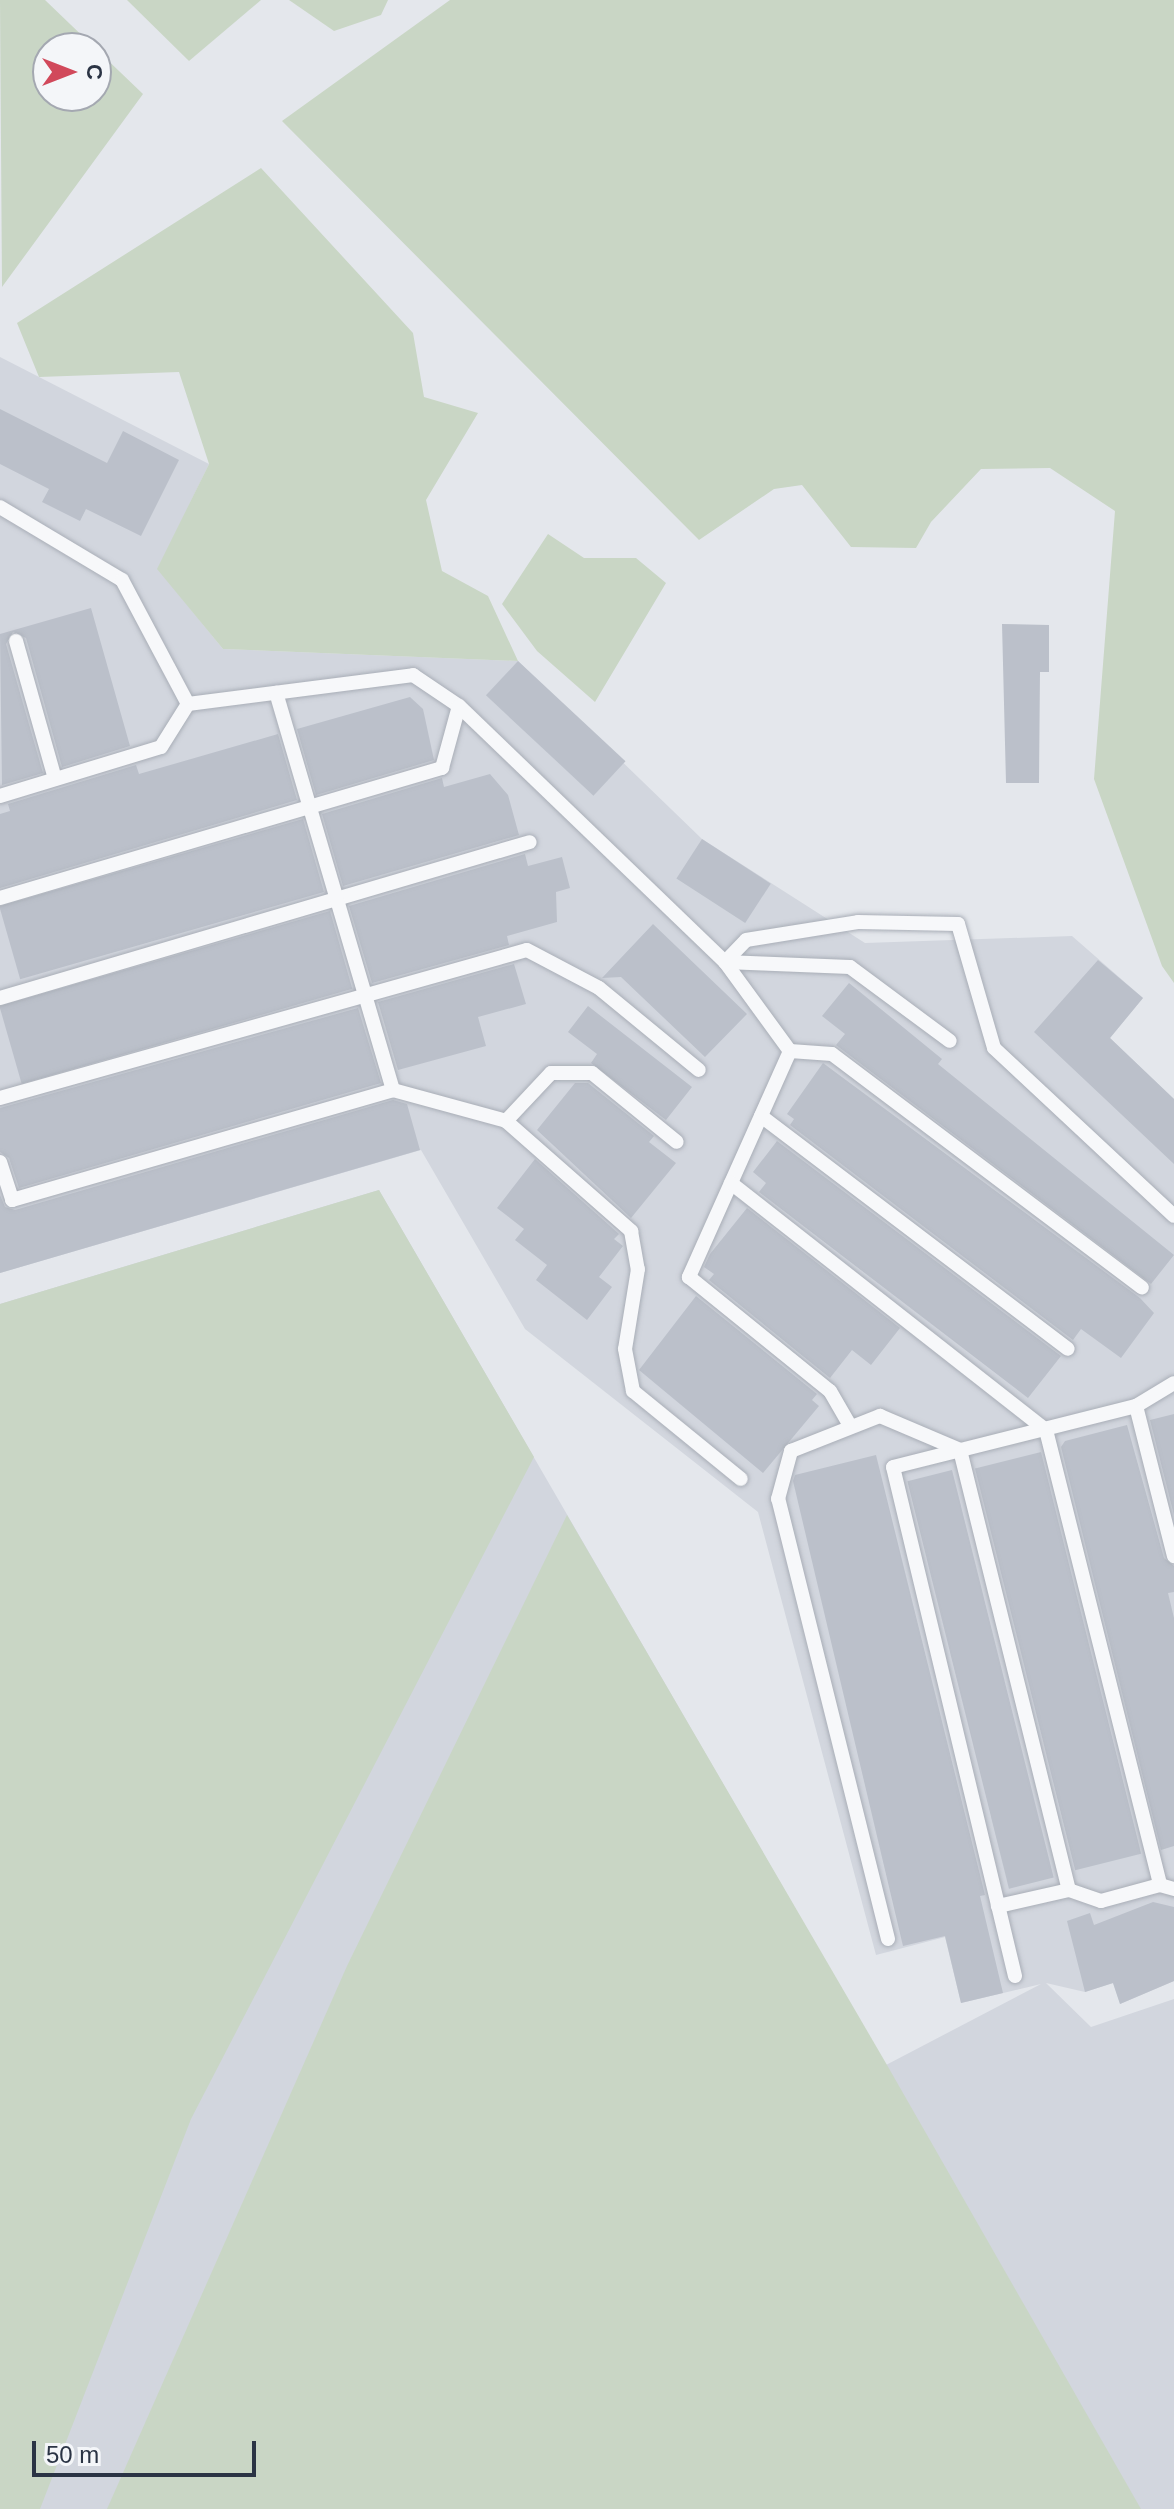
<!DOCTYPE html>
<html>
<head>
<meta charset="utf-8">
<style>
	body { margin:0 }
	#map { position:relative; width:1174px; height:2509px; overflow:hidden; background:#e4e7ec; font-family:Helvetica,sans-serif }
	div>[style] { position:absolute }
	.built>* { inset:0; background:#d2d6de }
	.green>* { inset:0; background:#c9d6c5 }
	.building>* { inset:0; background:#bbc0ca; transform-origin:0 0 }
	.roads { filter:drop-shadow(0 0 2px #a9aeb7) drop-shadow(0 0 2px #a9aeb7) }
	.lane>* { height:14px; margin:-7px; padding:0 7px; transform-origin:7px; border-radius:7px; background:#f7f8fa }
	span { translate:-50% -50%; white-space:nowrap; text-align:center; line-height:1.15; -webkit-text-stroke:6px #f4f6f9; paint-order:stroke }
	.north { position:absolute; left:32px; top:32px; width:80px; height:80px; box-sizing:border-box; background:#f4f6f9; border:2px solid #a4a8b1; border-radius:50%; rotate:90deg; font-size:22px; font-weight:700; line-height:32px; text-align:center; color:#2b3445 }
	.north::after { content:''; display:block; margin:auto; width:28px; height:36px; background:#d1495b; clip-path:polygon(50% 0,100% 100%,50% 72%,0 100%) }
	.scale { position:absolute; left:32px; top:2441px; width:224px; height:36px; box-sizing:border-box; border:4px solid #2b3445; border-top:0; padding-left:10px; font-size:24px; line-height:28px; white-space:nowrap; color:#2b3445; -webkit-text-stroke:6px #f4f6f9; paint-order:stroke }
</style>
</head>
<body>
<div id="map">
	<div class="built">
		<i style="clip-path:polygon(0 357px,209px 464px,158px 569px,223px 649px,518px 661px,702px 839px,865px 943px,1072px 936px,1143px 998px,1110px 1038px,1174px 1099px,1174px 1981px,1120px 2004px,1113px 1983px,1085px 1992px,1046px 1983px,1091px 2027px,1174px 1999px,1174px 2509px,0 2509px,0 1304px,379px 1190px,886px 2065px,1041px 1984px,961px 2003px,945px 1937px,876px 1955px,758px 1512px,525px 1329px,421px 1150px,0 1273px)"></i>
	</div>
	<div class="green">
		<i style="clip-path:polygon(0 0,45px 0,95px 48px,48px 48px,48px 96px,96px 96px,96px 49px,143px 94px,2px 287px)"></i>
		<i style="clip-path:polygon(127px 0,261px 0,189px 61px)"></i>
		<i style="clip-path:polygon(289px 0,388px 0,381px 15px,334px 31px)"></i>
		<i style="clip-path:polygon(450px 0,1174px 0,1174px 983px,1162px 966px,1094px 779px,1115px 511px,1050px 468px,981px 469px,931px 522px,916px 548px,851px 547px,802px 485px,774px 489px,699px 540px,282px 121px)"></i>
		<i style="clip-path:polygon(261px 168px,413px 333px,424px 397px,478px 413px,426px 500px,442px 571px,488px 596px,518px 661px,223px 649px,157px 569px,209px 464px,179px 372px,39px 377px,17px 323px)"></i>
		<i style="clip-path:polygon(548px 534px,584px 558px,636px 558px,666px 583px,595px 702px,537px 651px,502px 604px)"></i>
		<i style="clip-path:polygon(379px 1190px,534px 1457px,191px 2119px,40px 2509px,0 2509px,0 1304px)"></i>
		<i style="clip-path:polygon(567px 1515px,887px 2065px,1141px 2509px,107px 2509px,347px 1966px)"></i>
	</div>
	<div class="building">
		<i style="clip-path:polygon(0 409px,107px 463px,123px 431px,179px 460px,141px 536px,86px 509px,80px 521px,42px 502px,49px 489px,0 464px)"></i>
		<i style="clip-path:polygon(91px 608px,130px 746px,62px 767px,26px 638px,13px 632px,6px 644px,43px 773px,2px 785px,0 634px)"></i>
		<i style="clip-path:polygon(1002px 624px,1049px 625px,1049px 672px,1040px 672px,1039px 783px,1006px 783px)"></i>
		<i style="left:518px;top:661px;width:147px;height:47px;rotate:43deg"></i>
		<i style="clip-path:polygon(410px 697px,423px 709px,434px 760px,316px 795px,297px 729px)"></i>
		<i style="clip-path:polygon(278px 734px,297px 800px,0 888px,0 814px,10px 811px,8px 804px,136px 765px,139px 774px)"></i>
		<i style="clip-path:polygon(490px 774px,508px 795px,519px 835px,343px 886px,322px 814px,442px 778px,444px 787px)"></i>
		<i style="left:303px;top:819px;width:76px;height:316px;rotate:74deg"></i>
		<i style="left:702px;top:839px;width:82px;height:47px;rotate:33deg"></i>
		<i style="clip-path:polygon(525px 854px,528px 866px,562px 857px,570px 888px,556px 892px,557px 922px,507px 936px,509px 945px,372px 983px,349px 906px)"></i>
		<i style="left:330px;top:911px;width:81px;height:344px;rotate:74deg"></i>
		<i style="clip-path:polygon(653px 924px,747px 1014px,705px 1057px,621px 977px,602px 978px)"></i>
		<i style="clip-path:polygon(1098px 960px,1143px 998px,1110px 1038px,1174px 1099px,1174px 1164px,1034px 1032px)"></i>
		<i style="clip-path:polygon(514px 964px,526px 1004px,478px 1017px,486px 1046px,398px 1070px,378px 1002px)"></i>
		<i style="clip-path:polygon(849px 983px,942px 1059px,938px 1064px,1174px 1255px,1151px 1284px,836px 1045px,845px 1034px,822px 1016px)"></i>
		<i style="clip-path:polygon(588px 1006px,692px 1087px,666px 1120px,591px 1063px,597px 1054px,568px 1032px)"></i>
		<i style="clip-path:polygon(358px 1008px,381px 1083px,19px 1188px,9px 1158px,0 1152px,0 1108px)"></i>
		<i style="clip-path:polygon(823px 1063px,1140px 1298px,1154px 1313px,1121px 1358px,1081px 1329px,1073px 1340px,790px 1125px,794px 1119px,787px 1114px)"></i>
		<i style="clip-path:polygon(575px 1083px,588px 1083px,654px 1136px,649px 1142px,676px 1163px,631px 1218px,537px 1130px)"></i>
		<i style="clip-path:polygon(393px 1100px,407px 1104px,420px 1150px,0 1273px,0 1195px,5px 1207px,15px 1210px)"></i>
		<i style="clip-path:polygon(777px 1141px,1061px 1356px,1028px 1398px,759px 1192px,766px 1183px,753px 1172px)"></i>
		<i style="clip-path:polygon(535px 1159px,619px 1234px,614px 1239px,623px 1246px,599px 1277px,612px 1287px,587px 1320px,536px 1280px,547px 1265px,515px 1240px,524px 1229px,497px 1208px)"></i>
		<i style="clip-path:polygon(747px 1208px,900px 1328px,871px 1365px,852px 1350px,830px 1378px,709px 1280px,714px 1274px,704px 1267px,710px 1254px)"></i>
		<i style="clip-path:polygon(696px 1296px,817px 1394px,812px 1400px,819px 1406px,763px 1473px,639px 1370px)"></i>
		<i style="clip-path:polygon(1174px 1414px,1174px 1515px,1150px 1420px)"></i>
		<i style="clip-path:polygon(1127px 1425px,1164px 1558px,1174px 1566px,1174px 1592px,1168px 1593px,1174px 1618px,1174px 1846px,1161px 1850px,1061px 1447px,1065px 1441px)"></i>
		<i style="left:1041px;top:1452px;width:414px;height:68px;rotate:76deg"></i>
		<i style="clip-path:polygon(876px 1455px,985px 1895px,980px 1896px,1003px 1993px,961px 2003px,945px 1936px,903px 1946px,793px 1481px,795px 1475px)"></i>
		<i style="left:952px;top:1470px;width:420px;height:46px;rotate:76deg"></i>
		<i style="clip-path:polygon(1153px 1902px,1174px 1907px,1174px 1981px,1120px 2004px,1113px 1983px,1085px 1992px,1067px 1921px,1090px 1913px,1094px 1925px)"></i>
	</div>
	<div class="roads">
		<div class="lane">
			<i style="left:0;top:507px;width:142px;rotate:30.9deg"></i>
			<i style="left:122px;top:580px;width:140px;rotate:62deg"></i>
			<i style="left:16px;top:641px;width:143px;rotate:74.2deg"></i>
			<i style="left:188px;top:704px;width:227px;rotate:-7.3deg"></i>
			<i style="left:413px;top:675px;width:55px;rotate:34deg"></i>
			<i style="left:459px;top:706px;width:369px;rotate:43.9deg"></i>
			<i style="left:725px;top:962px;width:110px;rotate:53.9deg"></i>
			<i style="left:790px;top:1051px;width:248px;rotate:114.1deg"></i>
			<i style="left:689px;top:1277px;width:181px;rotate:39deg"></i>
			<i style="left:830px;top:1391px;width:39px;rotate:60deg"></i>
			<i style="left:0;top:796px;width:168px;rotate:-16.9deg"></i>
			<i style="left:161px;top:747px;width:51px;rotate:-57.9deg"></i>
			<i style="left:0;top:898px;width:461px;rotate:-16.4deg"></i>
			<i style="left:442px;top:768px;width:64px;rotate:-74.7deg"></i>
			<i style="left:725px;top:962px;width:30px;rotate:-46deg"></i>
			<i style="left:746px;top:940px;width:113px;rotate:-9.1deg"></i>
			<i style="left:858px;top:922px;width:100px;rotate:1.1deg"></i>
			<i style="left:958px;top:924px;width:129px;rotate:73.8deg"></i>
			<i style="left:994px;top:1048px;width:246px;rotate:43deg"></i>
			<i style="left:725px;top:962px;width:125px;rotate:2.3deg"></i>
			<i style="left:850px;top:967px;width:124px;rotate:36.5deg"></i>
			<i style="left:0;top:998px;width:552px;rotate:-16.4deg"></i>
			<i style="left:790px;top:1051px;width:42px;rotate:4.1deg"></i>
			<i style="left:832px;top:1054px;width:388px;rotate:37deg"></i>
			<i style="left:393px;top:1090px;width:117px;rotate:15.3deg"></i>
			<i style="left:506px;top:1121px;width:167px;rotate:41.3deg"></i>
			<i style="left:631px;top:1231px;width:39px;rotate:80deg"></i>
			<i style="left:638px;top:1269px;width:81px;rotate:99.2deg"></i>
			<i style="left:625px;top:1349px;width:43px;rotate:79.2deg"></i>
			<i style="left:633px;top:1391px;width:139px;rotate:39.2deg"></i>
			<i style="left:0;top:1098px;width:547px;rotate:-15.69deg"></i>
			<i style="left:527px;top:950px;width:81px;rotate:27.8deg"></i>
			<i style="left:599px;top:988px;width:129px;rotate:39.4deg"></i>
			<i style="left:761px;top:1116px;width:385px;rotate:37.2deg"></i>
			<i style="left:506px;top:1121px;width:66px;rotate:-46.8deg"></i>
			<i style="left:551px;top:1073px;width:41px"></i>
			<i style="left:592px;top:1073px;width:109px;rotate:39.1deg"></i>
			<i style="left:0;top:1162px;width:40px;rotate:72deg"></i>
			<i style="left:12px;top:1200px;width:397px;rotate:-16.1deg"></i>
			<i style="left:393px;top:1090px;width:414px;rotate:-106.4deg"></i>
			<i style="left:731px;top:1183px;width:400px;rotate:38.1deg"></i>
			<i style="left:1046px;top:1430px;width:469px;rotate:75.9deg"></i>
			<i style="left:1136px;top:1406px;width:155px;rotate:75.8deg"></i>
			<i style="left:1069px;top:1890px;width:34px;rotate:19deg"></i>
			<i style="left:1101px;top:1901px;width:61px;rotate:-15.2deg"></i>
			<i style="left:1160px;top:1885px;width:15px;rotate:16deg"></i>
			<i style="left:888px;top:1939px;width:454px;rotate:-104deg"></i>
			<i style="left:778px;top:1499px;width:50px;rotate:-74.8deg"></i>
			<i style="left:791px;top:1451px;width:96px;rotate:-21.5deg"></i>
			<i style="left:880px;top:1416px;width:87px;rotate:23deg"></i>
			<i style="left:960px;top:1450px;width:453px;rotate:76.1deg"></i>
			<i style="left:1069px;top:1890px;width:73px;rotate:167.3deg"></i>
			<i style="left:1015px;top:1976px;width:523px;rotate:-103.48deg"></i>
			<i style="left:893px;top:1467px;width:251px;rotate:-14.1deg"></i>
			<i style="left:1136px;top:1406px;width:44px;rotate:-31.2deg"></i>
		</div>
	</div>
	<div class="north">С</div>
	<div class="scale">50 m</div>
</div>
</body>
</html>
